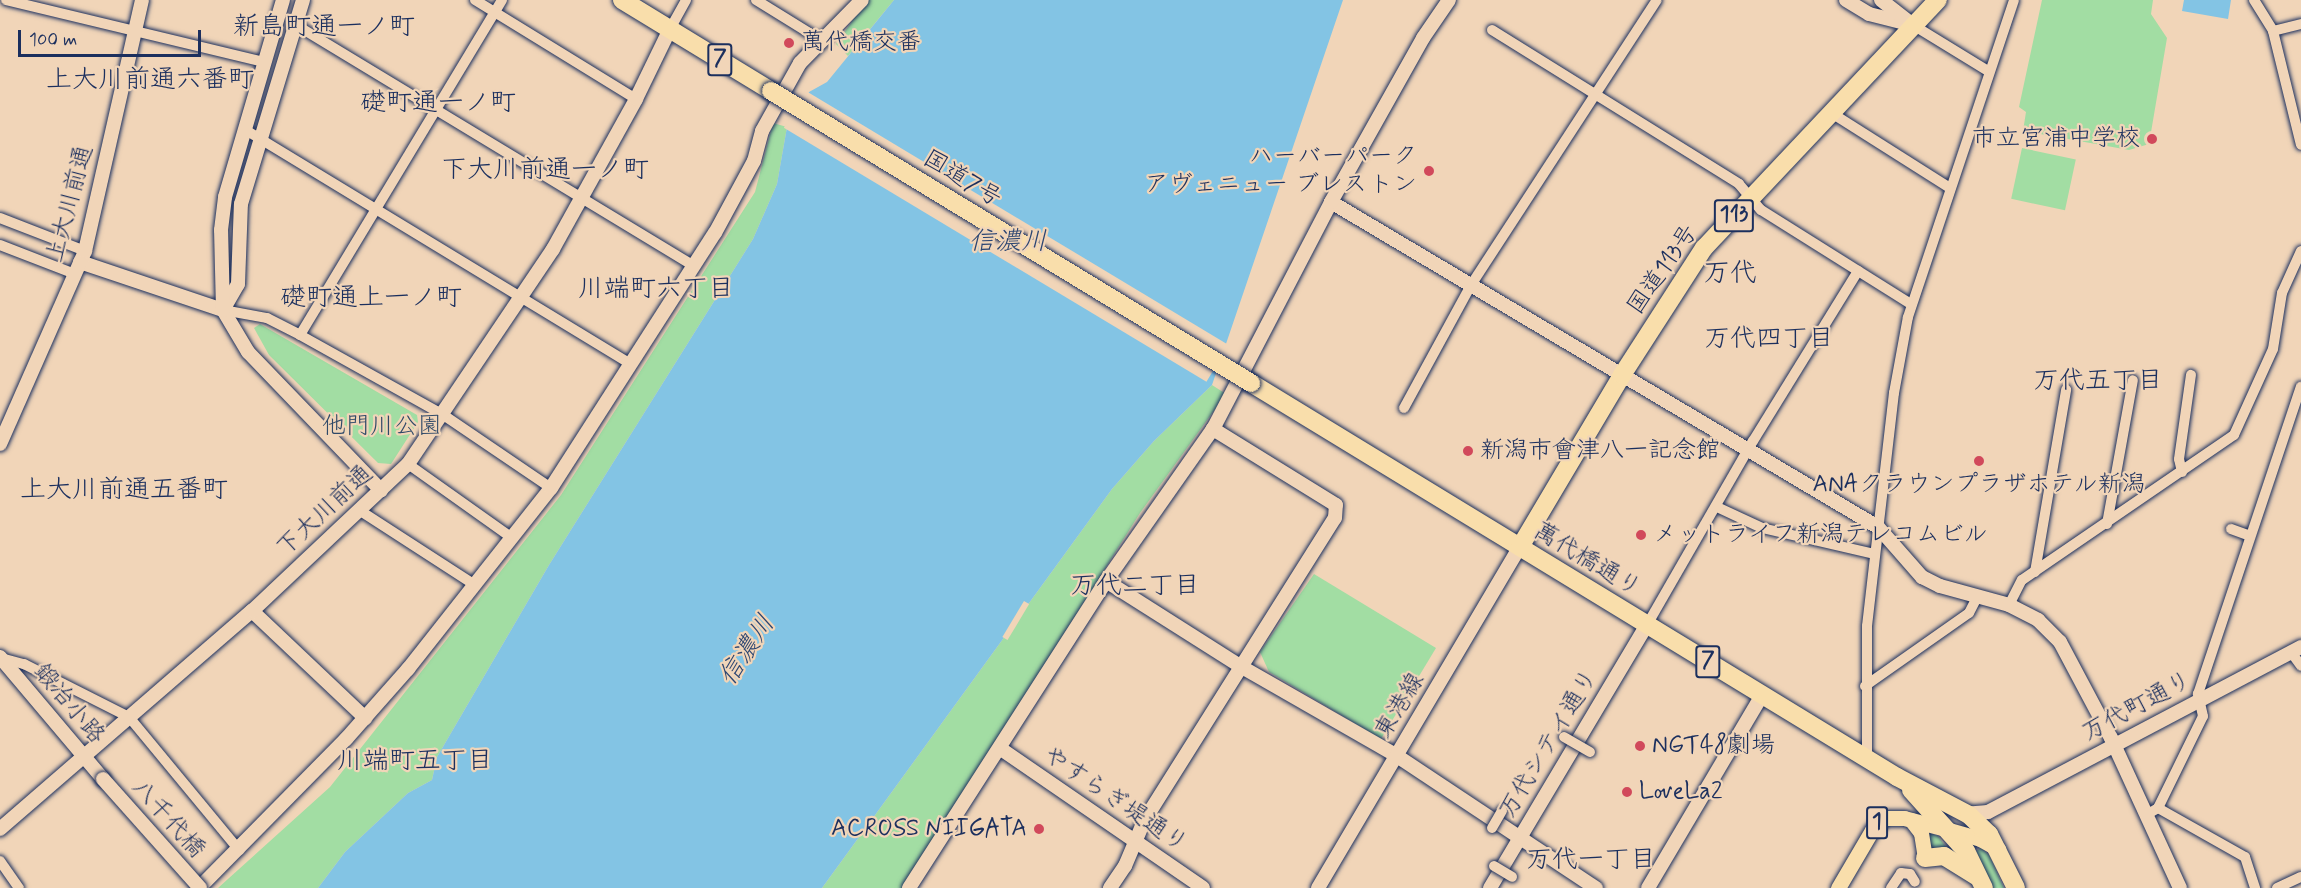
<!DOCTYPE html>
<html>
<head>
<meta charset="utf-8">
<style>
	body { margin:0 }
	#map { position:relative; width:2301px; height:888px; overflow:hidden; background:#f1d5b8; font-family:Mynerve,"Klee One",sans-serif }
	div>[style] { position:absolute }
	.green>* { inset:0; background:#a2dda3; transform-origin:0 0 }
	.water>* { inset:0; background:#83c4e4 }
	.pier>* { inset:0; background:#f1d5b8; transform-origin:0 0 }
	.roads { filter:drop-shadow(0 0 2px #1b2f5e) drop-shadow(0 0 2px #1b2f5e) }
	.street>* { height:10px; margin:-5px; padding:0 5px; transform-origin:5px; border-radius:5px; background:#f1d5b8 }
	.secondary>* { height:14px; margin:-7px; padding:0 7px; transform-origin:7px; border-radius:7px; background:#f1d5b8 }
	.primary>* { height:15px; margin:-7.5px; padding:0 7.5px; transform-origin:7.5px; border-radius:7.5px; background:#f9deab }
	.highway>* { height:18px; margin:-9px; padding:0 9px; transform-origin:9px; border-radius:9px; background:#f9deab }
	.bridges { filter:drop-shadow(0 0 2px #1b2f5e) drop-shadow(0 0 2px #1b2f5e) }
	.street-bridge>* { height:10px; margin:-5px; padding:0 5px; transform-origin:5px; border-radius:5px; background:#f1d5b8 }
	.secondary-bridge>* { height:14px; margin:-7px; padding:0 7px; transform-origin:7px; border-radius:7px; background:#f1d5b8 }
	.highway-bridge>* { height:18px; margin:-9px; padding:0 9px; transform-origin:9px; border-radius:9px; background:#f9deab }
	.dots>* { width:16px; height:16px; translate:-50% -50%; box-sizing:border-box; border:3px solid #f1d5b8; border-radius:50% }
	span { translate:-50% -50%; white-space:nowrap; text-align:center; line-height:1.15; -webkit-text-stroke:4.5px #f1d5b8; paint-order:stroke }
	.shield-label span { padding:2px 4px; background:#f1d5b8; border:2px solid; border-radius:4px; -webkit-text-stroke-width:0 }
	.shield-label { font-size:22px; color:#1b2f5e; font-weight:700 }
	.poi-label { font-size:24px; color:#1b2f5e }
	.left { translate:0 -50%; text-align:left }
	.right { translate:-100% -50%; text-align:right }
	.street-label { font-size:24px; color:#1b2f5e }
	.park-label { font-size:24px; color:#2f4968 }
	.neighbourhood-label { font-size:26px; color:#1b2f5e }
	.water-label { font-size:26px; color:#2b4572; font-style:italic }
	.quarter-label { font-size:27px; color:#1b2f5e }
	.scale { position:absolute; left:18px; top:30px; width:183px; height:27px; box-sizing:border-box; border:3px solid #1b2f5e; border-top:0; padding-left:8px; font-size:18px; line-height:21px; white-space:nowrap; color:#1b2f5e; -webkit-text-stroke:4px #f1d5b8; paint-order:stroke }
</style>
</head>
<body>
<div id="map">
	<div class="green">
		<i style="clip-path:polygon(867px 0,894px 0,848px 56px,836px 44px)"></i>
		<i style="clip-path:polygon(2042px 0,2153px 0,2151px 14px,2167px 38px,2149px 144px,2129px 150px,2023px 131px,2026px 112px,2019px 107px)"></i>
		<i style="clip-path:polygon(773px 123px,787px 127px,777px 184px,753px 239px,549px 565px,437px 757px,432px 780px,408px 793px,345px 852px,318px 888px,218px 888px,330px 787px,561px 495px,755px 192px)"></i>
		<i style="left:2022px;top:148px;width:55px;height:52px;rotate:12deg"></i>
		<i style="clip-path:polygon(260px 324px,417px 415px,418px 422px,391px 464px,378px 463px,269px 355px,254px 328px)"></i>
		<i style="clip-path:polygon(1212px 385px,1226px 394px,1140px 513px,904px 888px,822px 888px,1112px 489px,1154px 441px)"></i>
		<i style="clip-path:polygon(1314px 574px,1436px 648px,1381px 739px,1269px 672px,1260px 652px)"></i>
		<i style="clip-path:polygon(1925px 832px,1938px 836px,1949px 851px,1928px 851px)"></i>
		<i style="clip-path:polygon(1981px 848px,1989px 855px,2004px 888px,1993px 888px,1975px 852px)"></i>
	</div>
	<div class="water">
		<i style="clip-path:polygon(894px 0,1343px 0,1212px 385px,1154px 441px,1112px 489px,822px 888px,318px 888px,345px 852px,408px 793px,432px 780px,437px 757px,549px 565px,753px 239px,777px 184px,787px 127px,809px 92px,827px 82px)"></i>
		<i style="clip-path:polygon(2184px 0,2231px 0,2228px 19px,2182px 11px)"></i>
	</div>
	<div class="pier">
		<i style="left:806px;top:91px;width:493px;height:43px;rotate:31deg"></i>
		<i style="left:1024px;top:601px;width:6px;height:42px;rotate:31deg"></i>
	</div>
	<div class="roads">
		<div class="street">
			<i style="left:6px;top:0;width:265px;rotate:13.5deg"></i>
			<i style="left:475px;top:0;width:189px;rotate:31.6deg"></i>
			<i style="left:756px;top:0;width:78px;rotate:31.8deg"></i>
			<i style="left:2254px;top:0;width:36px;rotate:58deg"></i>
			<i style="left:2273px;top:31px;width:117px;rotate:76.2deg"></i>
			<i style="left:296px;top:25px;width:465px;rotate:31.2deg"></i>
			<i style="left:1913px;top:25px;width:88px;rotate:31.5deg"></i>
			<i style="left:670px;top:29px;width:33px;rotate:-61deg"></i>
			<i style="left:1492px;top:30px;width:291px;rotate:31.9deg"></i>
			<i style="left:1739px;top:184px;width:34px;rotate:50deg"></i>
			<i style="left:1761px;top:210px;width:177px;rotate:32.1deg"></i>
			<i style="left:2273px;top:31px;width:29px;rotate:-14deg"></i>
			<i style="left:1833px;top:114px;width:138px;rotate:32.3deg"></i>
			<i style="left:244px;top:129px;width:453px;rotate:31.3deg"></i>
			<i style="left:0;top:218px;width:91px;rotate:21.2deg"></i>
			<i style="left:0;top:245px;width:80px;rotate:21.1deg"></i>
			<i style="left:223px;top:310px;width:45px;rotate:10.3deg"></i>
			<i style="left:267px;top:318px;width:37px;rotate:27deg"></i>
			<i style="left:300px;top:335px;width:162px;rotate:29.1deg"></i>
			<i style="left:442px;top:414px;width:132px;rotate:34.2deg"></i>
			<i style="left:300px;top:335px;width:391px;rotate:-58.9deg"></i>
			<i style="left:1404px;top:408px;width:140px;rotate:-61.4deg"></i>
			<i style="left:1471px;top:285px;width:340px;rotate:-56.9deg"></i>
			<i style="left:408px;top:464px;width:128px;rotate:35.4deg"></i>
			<i style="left:2182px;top:472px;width:13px;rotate:-103deg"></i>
			<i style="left:2179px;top:459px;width:85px;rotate:-81.9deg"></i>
			<i style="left:1717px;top:507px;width:50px;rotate:25deg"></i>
			<i style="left:1762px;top:528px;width:116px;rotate:13deg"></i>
			<i style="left:359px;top:510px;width:138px;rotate:32.9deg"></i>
			<i style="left:2107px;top:524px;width:146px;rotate:-79.8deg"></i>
			<i style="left:2231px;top:529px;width:20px;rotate:20deg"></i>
			<i style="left:2035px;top:572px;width:185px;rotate:-80.3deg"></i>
			<i style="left:2009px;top:605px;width:28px;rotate:-63deg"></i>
			<i style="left:2022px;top:580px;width:257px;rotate:-34.4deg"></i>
			<i style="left:2234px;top:435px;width:94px;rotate:-65.6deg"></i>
			<i style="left:2273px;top:349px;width:57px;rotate:-80.9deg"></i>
			<i style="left:2282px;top:293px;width:46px;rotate:-65.7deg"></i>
			<i style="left:1647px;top:625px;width:212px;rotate:-60.1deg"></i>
			<i style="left:1753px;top:441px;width:200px;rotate:-58.3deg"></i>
			<i style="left:2291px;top:652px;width:17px;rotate:54deg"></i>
			<i style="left:1px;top:658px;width:24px;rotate:15deg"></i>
			<i style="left:24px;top:664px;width:118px;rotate:26.8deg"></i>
			<i style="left:129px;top:717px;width:173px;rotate:50.4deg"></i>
			<i style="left:1865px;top:686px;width:127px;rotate:-35.1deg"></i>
			<i style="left:1969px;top:613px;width:18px;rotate:-63deg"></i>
			<i style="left:1867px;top:758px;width:132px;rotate:-90deg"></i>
			<i style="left:1867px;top:626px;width:235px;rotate:-83.4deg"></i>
			<i style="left:1894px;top:393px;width:77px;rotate:-79.6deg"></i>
			<i style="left:1908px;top:317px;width:334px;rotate:-71.5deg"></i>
			<i style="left:2158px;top:808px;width:100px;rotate:29.4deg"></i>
			<i style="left:2245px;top:857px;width:33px;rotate:72deg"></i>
			<i style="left:2146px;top:815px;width:14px;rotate:-30deg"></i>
			<i style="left:2158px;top:808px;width:102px;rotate:-63.9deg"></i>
			<i style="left:2203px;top:716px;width:23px;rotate:-103deg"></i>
			<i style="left:2198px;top:694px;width:324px;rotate:-71.5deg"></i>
			<i style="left:0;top:861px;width:33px;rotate:55deg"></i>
			<i style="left:1891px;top:888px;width:18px;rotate:-56deg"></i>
			<i style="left:1901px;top:873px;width:9px;rotate:6deg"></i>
			<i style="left:1910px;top:874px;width:9px;rotate:58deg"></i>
			<i style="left:2277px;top:888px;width:26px;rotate:-25deg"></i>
		</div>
		<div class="secondary">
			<i style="left:1846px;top:0;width:27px;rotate:31deg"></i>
			<i style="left:1869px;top:14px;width:45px;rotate:14deg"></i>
			<i style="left:1881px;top:0;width:34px;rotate:38deg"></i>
			<i style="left:1331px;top:202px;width:636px;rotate:30.72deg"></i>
			<i style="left:1878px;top:527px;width:67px;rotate:48.7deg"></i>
			<i style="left:1922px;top:577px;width:20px;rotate:27deg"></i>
			<i style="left:1940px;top:586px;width:72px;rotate:15.4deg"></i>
			<i style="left:2009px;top:605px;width:33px;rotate:27deg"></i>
			<i style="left:2038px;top:620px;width:31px;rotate:45deg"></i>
			<i style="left:2060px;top:642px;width:109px;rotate:62deg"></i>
			<i style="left:2111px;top:738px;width:165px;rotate:65.3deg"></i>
			<i style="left:80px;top:262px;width:151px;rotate:18.6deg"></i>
			<i style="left:223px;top:310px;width:49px;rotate:59.2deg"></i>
			<i style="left:248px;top:352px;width:192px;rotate:46.1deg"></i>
			<i style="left:223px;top:310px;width:30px;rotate:-60deg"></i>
			<i style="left:238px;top:284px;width:80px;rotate:-87.9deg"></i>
			<i style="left:241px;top:204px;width:213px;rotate:-73.1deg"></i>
			<i style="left:223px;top:310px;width:80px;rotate:-91.4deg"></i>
			<i style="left:221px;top:230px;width:33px;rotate:-83deg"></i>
			<i style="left:225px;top:197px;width:205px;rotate:-73.6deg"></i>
			<i style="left:0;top:444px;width:211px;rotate:-66.2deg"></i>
			<i style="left:85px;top:251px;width:257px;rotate:-77.2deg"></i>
			<i style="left:1106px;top:581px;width:159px;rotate:32.4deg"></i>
			<i style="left:1240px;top:666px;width:181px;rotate:29.8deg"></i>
			<i style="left:1397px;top:756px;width:239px;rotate:33.6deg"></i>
			<i style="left:252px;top:611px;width:156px;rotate:43.4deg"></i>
			<i style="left:0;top:657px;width:160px;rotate:49.8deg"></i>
			<i style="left:1001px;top:749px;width:245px;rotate:34.5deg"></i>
			<i style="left:1964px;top:814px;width:24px;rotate:-5deg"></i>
			<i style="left:1988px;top:812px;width:354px;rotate:-27.8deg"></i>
			<i style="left:0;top:829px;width:333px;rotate:-40.9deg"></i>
			<i style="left:252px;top:611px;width:214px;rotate:-43.3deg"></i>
			<i style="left:408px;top:464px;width:259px;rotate:-56deg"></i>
			<i style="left:553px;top:249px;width:171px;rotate:-61deg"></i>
			<i style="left:636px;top:99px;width:78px;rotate:-64.1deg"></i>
			<i style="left:199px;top:888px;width:209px;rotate:-45.4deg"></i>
			<i style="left:346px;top:739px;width:94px;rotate:-48.5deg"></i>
			<i style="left:408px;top:669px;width:231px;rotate:-51.7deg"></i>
			<i style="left:551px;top:488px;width:303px;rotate:-57.3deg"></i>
			<i style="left:715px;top:233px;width:82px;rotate:-61.6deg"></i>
			<i style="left:754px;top:161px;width:31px;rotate:-75deg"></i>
			<i style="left:762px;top:131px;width:78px;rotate:-60.8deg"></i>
			<i style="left:800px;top:63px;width:88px;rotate:-45.5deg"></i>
			<i style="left:909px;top:888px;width:365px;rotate:-57.3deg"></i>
			<i style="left:1106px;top:581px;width:186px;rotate:-54.9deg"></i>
			<i style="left:1213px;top:429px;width:256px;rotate:-62.5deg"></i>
			<i style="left:1331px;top:202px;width:188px;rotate:-60.7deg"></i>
			<i style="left:1423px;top:38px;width:46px;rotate:-55.6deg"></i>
			<i style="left:1110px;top:888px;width:27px;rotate:-56deg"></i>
			<i style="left:1125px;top:866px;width:49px;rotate:-67.1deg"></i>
			<i style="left:1144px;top:821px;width:358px;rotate:-57.8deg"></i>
			<i style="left:1335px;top:518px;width:13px;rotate:-86deg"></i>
			<i style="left:1336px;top:505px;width:145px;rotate:-148.3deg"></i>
			<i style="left:1318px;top:888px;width:396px;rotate:-59.4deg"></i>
			<i style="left:1490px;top:888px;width:306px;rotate:-59.2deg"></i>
			<i style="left:1648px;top:888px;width:224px;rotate:-59.4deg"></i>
		</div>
		<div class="primary">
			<i style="left:1911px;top:820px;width:16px;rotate:52deg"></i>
			<i style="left:1921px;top:833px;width:25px;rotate:81deg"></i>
			<i style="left:1838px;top:888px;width:67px;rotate:-59.6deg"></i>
			<i style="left:1872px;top:830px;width:18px;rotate:-43deg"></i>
			<i style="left:1885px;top:818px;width:19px"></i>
			<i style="left:1904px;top:818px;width:47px;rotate:14.9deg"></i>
			<i style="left:1949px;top:830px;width:32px;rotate:16deg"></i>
			<i style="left:1980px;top:839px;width:21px;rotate:29deg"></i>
		</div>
		<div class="highway">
			<i style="left:622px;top:0;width:175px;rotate:31.4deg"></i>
			<i style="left:1251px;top:383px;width:757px;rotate:31.38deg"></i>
			<i style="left:1897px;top:777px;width:81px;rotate:27.8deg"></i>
			<i style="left:1969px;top:815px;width:28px;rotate:44deg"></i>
			<i style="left:1989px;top:834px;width:60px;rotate:63.4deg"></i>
			<i style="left:1520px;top:547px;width:200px;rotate:-59.3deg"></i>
			<i style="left:1622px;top:375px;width:151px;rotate:-57.2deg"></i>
			<i style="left:1704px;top:248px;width:341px;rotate:-46.7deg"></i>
			<i style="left:1911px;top:790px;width:82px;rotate:48deg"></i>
			<i style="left:1966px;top:851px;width:41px;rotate:64.1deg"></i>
			<i style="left:1925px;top:858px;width:19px;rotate:-6deg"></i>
			<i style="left:1944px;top:856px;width:38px;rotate:32deg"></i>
		</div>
	</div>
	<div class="bridges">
		<div class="street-bridge">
			<i style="left:1564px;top:737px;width:30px;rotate:30deg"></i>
			<i style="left:1492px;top:828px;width:20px;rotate:-60deg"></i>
			<i style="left:1494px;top:866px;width:21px;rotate:31deg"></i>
		</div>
		<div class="secondary-bridge">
			<i style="left:103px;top:779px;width:146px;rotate:48.3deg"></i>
		</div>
		<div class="highway-bridge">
			<i style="left:771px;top:91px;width:562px;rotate:31.31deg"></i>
		</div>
	</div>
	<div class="dots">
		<i style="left:789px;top:43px;background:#d1495b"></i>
		<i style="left:2152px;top:139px;background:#d1495b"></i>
		<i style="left:1429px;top:171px;background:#d1495b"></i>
		<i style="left:1468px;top:451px;background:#d1495b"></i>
		<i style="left:1979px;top:461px;background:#d1495b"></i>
		<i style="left:1641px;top:535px;background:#d1495b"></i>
		<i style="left:1640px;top:746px;background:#d1495b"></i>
		<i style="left:1627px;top:792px;background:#d1495b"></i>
		<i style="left:1039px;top:829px;background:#d1495b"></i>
	</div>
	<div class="shield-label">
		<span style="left:720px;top:60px">7</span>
		<span style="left:1734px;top:216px">113</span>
		<span style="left:1708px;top:662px">7</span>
		<span style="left:1877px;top:823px">1</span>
	</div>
	<div class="poi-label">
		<span class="left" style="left:801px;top:43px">萬代橋交番</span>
		<span class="right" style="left:2140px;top:139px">市立宮浦中学校</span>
		<span class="right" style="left:1417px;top:171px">ハーバーパーク<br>アヴェニュー ブレストン</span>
		<span class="left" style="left:1480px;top:451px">新潟市會津八一記念館</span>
		<span style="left:1979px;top:485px">ANAクラウンプラザホテル新潟</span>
		<span class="left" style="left:1653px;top:535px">メットライフ新潟テレコムビル</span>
		<span class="left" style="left:1652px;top:746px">NGT48劇場</span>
		<span class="left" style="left:1639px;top:792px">LoveLa2</span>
		<span class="right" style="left:1027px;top:829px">ACROSS NIIGATA</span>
	</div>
	<div class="street-label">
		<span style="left:962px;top:179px;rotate:31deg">国道7号</span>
		<span style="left:70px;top:204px;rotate:-75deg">上大川前通</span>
		<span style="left:1663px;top:270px;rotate:-55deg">国道113号</span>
		<span style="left:325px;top:511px;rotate:-43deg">下大川前通</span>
		<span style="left:1587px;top:560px;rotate:31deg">萬代橋通り</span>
		<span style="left:69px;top:704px;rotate:50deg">鍛冶小路</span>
		<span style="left:1400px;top:706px;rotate:-59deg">東港線</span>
		<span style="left:2137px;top:707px;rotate:-28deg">万代町通り</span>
		<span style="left:1549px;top:744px;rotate:-59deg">万代シテイ通り</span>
		<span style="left:1115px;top:800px;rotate:34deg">やすらぎ堤通り</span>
		<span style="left:168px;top:819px;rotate:48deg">八千代橋</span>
	</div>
	<div class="park-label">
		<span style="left:382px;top:427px">他門川公園</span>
	</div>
	<div class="neighbourhood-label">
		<span style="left:324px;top:28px">新島町通一ノ町</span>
		<span style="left:150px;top:81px">上大川前通六番町</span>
		<span style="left:438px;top:104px">礎町通一ノ町</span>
		<span style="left:545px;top:171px">下大川前通一ノ町</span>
		<span style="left:656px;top:290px">川端町六丁目</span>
		<span style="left:371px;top:299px">礎町通上一ノ町</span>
		<span style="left:1769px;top:340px">万代四丁目</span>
		<span style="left:2098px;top:382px">万代五丁目</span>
		<span style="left:124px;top:491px">上大川前通五番町</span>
		<span style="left:1135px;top:587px">万代二丁目</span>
		<span style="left:415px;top:762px">川端町五丁目</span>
		<span style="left:1591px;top:861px">万代一丁目</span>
	</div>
	<div class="water-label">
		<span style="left:1008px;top:243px">信濃川</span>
		<span style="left:748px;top:651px;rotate:-56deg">信濃川</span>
	</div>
	<div class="quarter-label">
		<span style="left:1730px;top:274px">万代</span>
	</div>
	<div class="scale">100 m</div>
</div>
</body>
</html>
